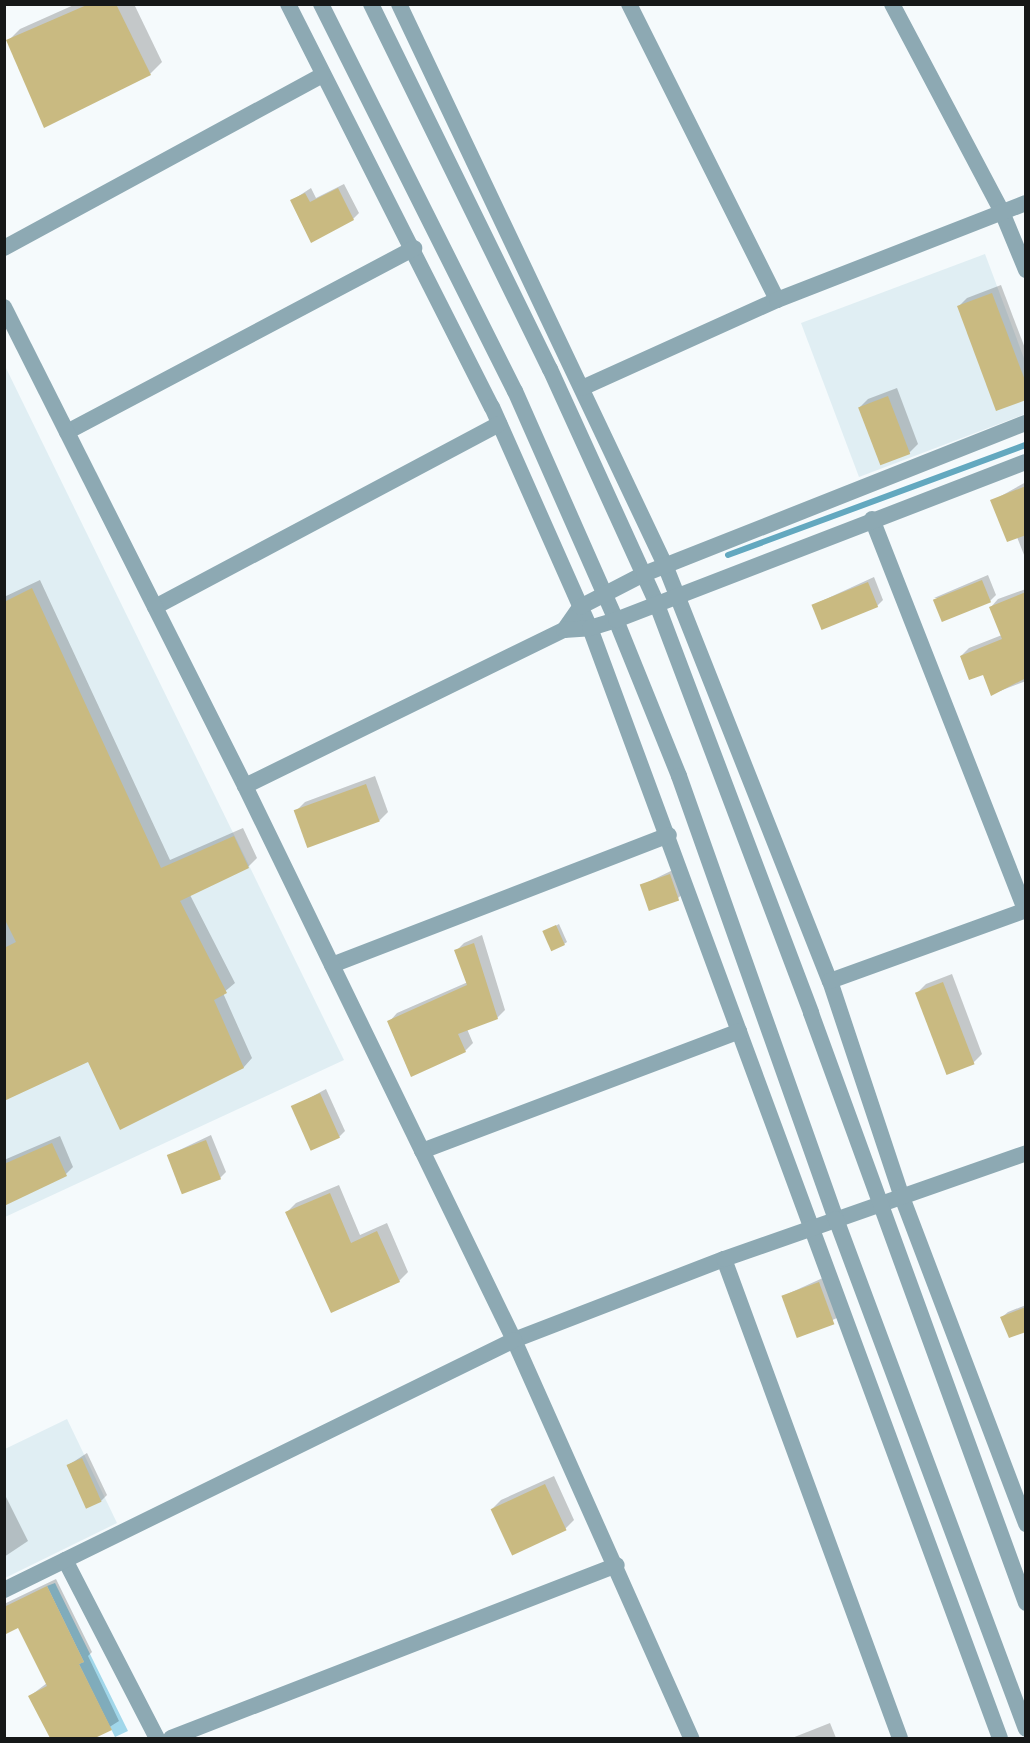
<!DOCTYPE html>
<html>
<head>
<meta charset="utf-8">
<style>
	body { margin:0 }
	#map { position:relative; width:1030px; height:1743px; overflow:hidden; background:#f5fafc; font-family:"Fira Sans",sans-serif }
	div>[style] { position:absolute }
	.built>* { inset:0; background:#e0eef3 }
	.green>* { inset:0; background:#a1d7ea }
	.shadow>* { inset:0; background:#0003 }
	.stream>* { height:6px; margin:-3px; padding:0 3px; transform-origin:3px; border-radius:3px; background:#63a8bf }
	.building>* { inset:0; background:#c9ba81; transform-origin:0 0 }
	.minor>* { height:16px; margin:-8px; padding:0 8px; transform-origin:8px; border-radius:8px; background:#8da9b3 }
	.tertiary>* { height:16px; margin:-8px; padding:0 8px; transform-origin:8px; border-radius:8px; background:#8da9b3 }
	span { translate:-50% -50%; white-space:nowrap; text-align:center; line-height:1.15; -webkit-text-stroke:6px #fff; paint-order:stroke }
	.frame { position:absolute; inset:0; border:6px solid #161818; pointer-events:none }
</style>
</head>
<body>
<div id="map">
	<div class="built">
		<i style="clip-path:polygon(985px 254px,1025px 361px,1025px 414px,859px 477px,801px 323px)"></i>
		<i style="clip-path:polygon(4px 364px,344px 1060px,5px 1217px,4px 1217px)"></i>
		<i style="clip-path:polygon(67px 1419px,117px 1523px,5px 1578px,5px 1449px)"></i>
	</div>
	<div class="green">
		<i style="clip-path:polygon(55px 1583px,128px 1731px,115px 1737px,79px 1664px,84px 1662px,47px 1586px)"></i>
	</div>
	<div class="shadow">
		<i style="clip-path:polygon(76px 4px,134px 4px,162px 62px,150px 74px,8px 41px,20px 29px)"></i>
		<i style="clip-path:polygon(344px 184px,359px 213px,353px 219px,291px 201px,311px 188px,316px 198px)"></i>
		<i style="clip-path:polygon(1001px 285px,1026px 351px,1026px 399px,958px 307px,967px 298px)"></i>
		<i style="clip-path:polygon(897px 388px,918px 444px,909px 453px,859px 408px,868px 399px)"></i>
		<i style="clip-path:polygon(1026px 482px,1026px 560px,1017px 537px,992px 501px)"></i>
		<i style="clip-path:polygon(988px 575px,996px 595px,990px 601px,934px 598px)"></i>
		<i style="clip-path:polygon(874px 577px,883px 600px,877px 606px,813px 605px)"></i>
		<i style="clip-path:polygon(40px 580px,170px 860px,243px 828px,257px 858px,248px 867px,190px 895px,235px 983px,223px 993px,252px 1058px,244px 1067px,121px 1128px,89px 1061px,4px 1099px,4px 597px)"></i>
		<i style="clip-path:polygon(1026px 589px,1026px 681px,992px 694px,984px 673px,961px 656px,969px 648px,1002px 635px,991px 607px,998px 599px)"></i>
		<i style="clip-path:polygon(375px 776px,388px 812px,379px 821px,296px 811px,305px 802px)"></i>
		<i style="clip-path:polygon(675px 869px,684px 893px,678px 898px,642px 885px)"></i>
		<i style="clip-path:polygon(559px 924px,567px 942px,564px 944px,544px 932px)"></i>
		<i style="clip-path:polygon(482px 935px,505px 1010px,497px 1018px,467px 1029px,473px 1043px,465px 1051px,389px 1022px,397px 1013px,468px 982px,456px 951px,464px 943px)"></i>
		<i style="clip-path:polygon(952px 974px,982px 1054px,973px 1063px,917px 993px,926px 984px)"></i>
		<i style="clip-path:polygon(326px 1089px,345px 1131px,339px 1137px,293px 1107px)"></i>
		<i style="clip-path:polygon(211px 1135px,226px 1172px,220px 1178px,169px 1155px)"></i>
		<i style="clip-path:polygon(60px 1136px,73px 1167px,66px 1174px,4px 1205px,4px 1160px)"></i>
		<i style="clip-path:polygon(339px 1185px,360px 1235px,387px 1223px,408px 1272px,399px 1281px,287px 1212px,296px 1203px)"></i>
		<i style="clip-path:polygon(825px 1277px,839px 1317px,798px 1336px,783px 1296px)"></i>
		<i style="clip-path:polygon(1026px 1305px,1026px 1330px,1002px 1317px,1008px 1312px)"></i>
		<i style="clip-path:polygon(87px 1453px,107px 1495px,101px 1501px,67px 1466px)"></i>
		<i style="clip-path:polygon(554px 1476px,574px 1520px,565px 1529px,492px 1509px,501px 1500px)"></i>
		<i style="clip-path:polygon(4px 1493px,28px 1541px,4px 1557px)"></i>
		<i style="clip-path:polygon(56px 1579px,92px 1652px,88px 1656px,119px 1721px,92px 1738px,51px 1738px,30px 1696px,47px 1683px,19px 1626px,4px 1633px,4px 1604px)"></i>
		<i style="clip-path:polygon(830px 1723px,836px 1738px,792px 1738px)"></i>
	</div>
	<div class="stream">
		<i style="left:728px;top:555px;width:318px;rotate:-20.3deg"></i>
	</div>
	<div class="building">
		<i style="clip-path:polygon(89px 4px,116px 4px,151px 75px,44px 128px,6px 40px)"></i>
		<i style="clip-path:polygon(338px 188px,354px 220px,311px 243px,290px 200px,305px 193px,310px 202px)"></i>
		<i style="clip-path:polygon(992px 293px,1026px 383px,1026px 400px,996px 411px,957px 306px)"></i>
		<i style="left:888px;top:396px;width:62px;height:32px;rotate:69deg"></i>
		<i style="clip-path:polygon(1026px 486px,1026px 535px,1007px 542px,990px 500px)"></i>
		<i style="left:982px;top:580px;width:24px;height:53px;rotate:68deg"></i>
		<i style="left:868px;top:582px;width:27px;height:61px;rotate:68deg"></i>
		<i style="clip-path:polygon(32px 588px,161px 868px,234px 836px,249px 868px,180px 901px,227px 993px,214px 1000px,244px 1068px,120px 1130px,88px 1062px,4px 1101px,4px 948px,16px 942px,4px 918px,4px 602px)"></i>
		<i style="clip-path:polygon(1026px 592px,1026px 678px,991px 696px,983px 675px,969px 680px,960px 656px,1002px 639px,989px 607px)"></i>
		<i style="left:366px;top:784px;width:40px;height:77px;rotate:70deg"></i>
		<i style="left:670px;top:874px;width:28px;height:32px;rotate:71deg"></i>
		<i style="left:556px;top:925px;width:22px;height:15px;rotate:66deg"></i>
		<i style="clip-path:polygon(474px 943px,498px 1019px,458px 1034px,466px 1052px,411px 1077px,387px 1021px,467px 985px,454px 950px)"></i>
		<i style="left:943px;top:982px;width:88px;height:30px;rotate:69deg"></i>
		<i style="left:320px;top:1093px;width:49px;height:32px;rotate:66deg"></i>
		<i style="left:206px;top:1140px;width:42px;height:42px;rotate:69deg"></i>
		<i style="clip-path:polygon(52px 1143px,67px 1176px,4px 1206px,4px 1164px)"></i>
		<i style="clip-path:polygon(330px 1193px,351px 1243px,377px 1231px,400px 1282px,331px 1313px,285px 1212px)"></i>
		<i style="left:819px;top:1282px;width:45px;height:40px;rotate:70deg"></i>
		<i style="clip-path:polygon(1026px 1307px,1026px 1332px,1009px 1338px,1000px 1317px)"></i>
		<i style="left:82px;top:1458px;width:48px;height:17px;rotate:66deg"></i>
		<i style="left:545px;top:1484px;width:51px;height:60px;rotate:65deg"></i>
		<i style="clip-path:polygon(47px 1586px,84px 1662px,79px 1664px,112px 1730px,95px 1738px,50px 1738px,28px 1696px,47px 1686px,18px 1628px,4px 1635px,4px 1607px)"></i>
	</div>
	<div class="minor">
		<i style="left:288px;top:4px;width:452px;rotate:63.2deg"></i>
		<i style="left:492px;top:407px;width:242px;rotate:66.1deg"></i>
		<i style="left:590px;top:628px;width:1183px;rotate:69.73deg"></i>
		<i style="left:399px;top:4px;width:621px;rotate:64.63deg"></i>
		<i style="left:665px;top:565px;width:448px;rotate:68.4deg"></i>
		<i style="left:830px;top:981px;width:228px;rotate:71.6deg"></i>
		<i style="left:902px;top:1197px;width:350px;rotate:69.2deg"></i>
		<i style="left:629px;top:4px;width:331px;rotate:63.4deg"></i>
		<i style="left:892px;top:4px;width:235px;rotate:62.1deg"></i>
		<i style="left:1002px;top:212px;width:63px;rotate:67.5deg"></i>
		<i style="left:4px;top:248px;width:362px;rotate:-28.5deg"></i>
		<i style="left:582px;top:388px;width:214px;rotate:-24.3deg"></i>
		<i style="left:777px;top:300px;width:267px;rotate:-21.3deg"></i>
		<i style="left:67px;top:432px;width:393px;rotate:-27.9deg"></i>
		<i style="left:872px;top:519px;width:420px;rotate:68.6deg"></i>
		<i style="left:155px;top:607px;width:390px;rotate:-28deg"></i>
		<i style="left:332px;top:965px;width:361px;rotate:-21.1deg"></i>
		<i style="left:830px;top:981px;width:208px;rotate:-19.9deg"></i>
		<i style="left:422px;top:1151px;width:339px;rotate:-20.7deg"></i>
		<i style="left:724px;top:1259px;width:510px;rotate:69.83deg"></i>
		<i style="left:514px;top:1340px;width:225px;rotate:-21.1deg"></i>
		<i style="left:724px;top:1259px;width:320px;rotate:-19.3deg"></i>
		<i style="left:65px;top:1560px;width:200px;rotate:62.7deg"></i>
		<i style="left:171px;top:1738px;width:478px;rotate:-21.2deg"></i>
	</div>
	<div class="tertiary">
		<i style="left:321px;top:4px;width:433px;rotate:63.4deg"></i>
		<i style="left:515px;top:391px;width:250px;rotate:66.2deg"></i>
		<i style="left:616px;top:620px;width:168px;rotate:68deg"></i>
		<i style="left:679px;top:776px;width:470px;rotate:70.5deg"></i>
		<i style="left:836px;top:1219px;width:544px;rotate:69.57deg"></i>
		<i style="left:371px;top:4px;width:407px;rotate:63.9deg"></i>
		<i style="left:550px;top:369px;width:256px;rotate:65.5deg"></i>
		<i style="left:656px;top:602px;width:439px;rotate:69.3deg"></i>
		<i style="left:811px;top:1013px;width:628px;rotate:69.98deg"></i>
		<i style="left:4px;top:307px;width:536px;rotate:63.29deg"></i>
		<i style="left:245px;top:786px;width:616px;rotate:64.1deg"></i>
		<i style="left:514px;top:1340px;width:436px;rotate:66deg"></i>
		<i style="left:564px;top:630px;width:28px;rotate:-55deg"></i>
		<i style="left:580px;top:607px;width:72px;rotate:-27.3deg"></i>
		<i style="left:644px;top:574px;width:411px;rotate:-21.6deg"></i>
		<i style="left:245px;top:786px;width:355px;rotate:-26.1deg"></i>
		<i style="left:564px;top:630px;width:26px;rotate:-4deg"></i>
		<i style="left:590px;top:628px;width:27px;rotate:-17deg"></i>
		<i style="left:616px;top:620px;width:439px;rotate:-21.1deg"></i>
		<i style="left:4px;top:1590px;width:568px;rotate:-26.11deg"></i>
	</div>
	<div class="frame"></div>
</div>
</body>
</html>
